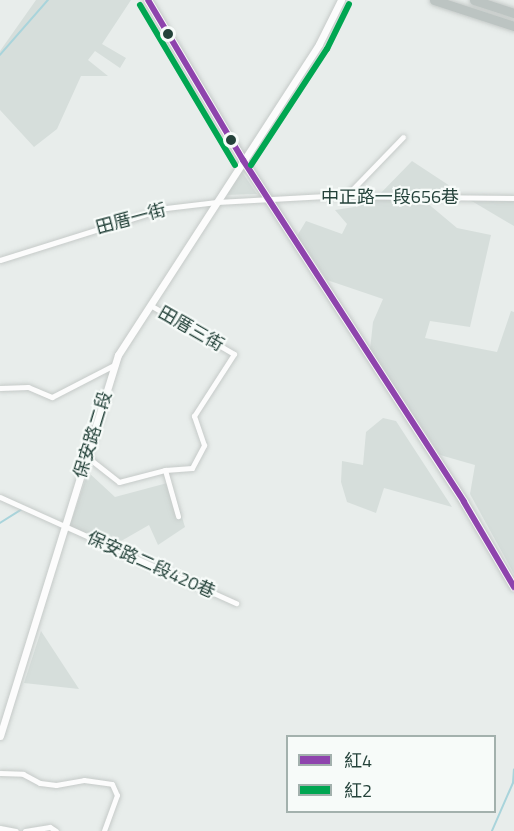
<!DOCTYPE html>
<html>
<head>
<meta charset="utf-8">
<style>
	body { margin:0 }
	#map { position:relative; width:514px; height:831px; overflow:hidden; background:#e8edeb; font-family:"Titillium Web","Noto Sans TC",sans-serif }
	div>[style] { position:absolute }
	.built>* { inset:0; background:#d6dedb }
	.stream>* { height:1.5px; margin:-0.75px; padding:0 0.75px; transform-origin:0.75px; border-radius:0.75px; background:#a9d4db }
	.roads { filter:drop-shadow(0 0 2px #c5cac8) drop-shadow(0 0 2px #c5cac8) }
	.minor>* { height:5px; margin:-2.5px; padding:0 2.5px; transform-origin:2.5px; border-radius:2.5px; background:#fcfcfc }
	.tertiary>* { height:7px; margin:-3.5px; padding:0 3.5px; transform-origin:3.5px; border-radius:3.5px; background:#fcfcfc }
	.secondary>* { height:8px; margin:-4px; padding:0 4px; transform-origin:4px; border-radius:4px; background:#fcfcfc }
	.motorway>* { height:9px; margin:-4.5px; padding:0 4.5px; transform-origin:4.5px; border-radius:4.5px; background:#bcc4c2 }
	.bus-1>* { height:6px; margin:-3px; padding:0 3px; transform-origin:3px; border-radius:3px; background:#8e44ad }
	.bus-2>* { height:6px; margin:-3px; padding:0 3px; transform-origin:3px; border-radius:3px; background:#00a651 }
	.dots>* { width:16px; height:16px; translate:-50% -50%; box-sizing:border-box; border:3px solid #f7fbf9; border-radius:50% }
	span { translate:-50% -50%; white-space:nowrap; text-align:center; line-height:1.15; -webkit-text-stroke:4.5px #f7fbf9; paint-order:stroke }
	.street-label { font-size:18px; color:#24423a }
	.legend { position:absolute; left:286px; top:735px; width:210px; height:78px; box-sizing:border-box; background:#f7fbf9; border:2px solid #a3b1ad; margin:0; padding:8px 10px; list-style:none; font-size:18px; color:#24423a }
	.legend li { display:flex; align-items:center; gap:12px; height:30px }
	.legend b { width:30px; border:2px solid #a3b1ad }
</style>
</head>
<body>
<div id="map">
	<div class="built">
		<i style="clip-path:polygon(36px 0,131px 0,102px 44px,126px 58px,120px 68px,95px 51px,88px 60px,108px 76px,81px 76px,57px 129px,34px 147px,0 110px,0 51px)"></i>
		<i style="clip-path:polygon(412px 161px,453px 188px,451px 191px,426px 192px,426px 202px,457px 228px,491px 235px,470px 327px,430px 321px,425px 338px,497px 352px,511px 311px,514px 312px,514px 574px,470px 494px,475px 465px,440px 455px,370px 350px,373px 322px,383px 299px,327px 280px,297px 236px,306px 221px,342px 234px,347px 224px,335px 210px,360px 206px,353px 198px,377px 197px)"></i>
		<i style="clip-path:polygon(240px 169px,257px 194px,223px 195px)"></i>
		<i style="clip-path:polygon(470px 200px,514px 201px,514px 226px)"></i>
		<i style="clip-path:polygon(383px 418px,396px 421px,452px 507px,384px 488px,376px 513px,347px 502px,341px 482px,342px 461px,363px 465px,366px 432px)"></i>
		<i style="clip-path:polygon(88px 472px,115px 497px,171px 482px,185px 527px,158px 545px,149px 525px,109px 548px,69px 528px)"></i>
		<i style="clip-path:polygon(41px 631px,79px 689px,24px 683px)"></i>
	</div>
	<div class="stream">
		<i style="left:0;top:55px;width:73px;rotate:-48.9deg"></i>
		<i style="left:0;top:523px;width:25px;rotate:-32deg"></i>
		<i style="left:492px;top:831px;width:52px;rotate:-66.4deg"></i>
		<i style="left:513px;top:783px;width:13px;rotate:-86deg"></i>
	</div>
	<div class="roads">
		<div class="minor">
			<i style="left:346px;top:196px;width:82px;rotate:-46deg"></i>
			<i style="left:0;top:260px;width:174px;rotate:-17.4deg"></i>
			<i style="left:166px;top:208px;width:51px;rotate:-6.7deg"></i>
			<i style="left:217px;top:202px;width:109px;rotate:-3.2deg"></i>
			<i style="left:326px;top:196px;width:188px;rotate:0.6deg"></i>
			<i style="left:0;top:388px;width:28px;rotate:-2deg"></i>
			<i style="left:28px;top:387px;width:26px;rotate:23deg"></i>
			<i style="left:52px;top:397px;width:72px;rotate:-27.3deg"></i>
			<i style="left:86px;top:456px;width:42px;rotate:38.2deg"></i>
			<i style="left:119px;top:482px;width:48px;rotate:-14.6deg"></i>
			<i style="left:165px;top:470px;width:27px;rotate:-4deg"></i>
			<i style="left:192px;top:468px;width:26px;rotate:-62deg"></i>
			<i style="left:204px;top:445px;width:31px;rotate:-109deg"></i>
			<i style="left:194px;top:416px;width:74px;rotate:-57.2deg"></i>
			<i style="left:234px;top:354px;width:97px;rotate:-149.7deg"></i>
			<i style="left:165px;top:470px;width:48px;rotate:74.2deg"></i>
			<i style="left:0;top:497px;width:259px;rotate:24.2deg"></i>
			<i style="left:0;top:773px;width:23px;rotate:2deg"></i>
			<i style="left:23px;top:774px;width:19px;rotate:28deg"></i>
			<i style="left:40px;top:783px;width:16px;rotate:7deg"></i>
			<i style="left:56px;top:785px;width:28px;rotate:-10deg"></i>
			<i style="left:84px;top:780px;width:28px;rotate:8deg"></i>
			<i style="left:112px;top:784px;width:12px;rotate:66deg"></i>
			<i style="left:117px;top:795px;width:38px;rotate:110deg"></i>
			<i style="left:0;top:828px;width:16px;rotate:11deg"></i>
			<i style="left:25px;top:831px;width:25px;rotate:-9deg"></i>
			<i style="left:50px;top:827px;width:7px;rotate:34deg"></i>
		</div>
		<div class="tertiary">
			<i style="left:0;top:736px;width:399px;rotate:-72.8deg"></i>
			<i style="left:118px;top:355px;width:370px;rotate:-57.1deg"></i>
			<i style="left:319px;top:44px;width:49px;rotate:-63.4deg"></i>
		</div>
		<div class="secondary">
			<i style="left:148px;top:0;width:186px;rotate:59.3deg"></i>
			<i style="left:243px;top:160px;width:407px;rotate:57.1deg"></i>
			<i style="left:464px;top:502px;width:99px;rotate:59.5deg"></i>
		</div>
		<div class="motorway">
			<i style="left:434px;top:0;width:84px;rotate:18deg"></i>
			<i style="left:474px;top:0;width:42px;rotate:18deg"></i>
		</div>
	</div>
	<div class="bus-1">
		<i style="left:148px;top:0;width:186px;rotate:59.3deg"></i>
		<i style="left:243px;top:160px;width:407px;rotate:57.1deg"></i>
		<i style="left:464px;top:502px;width:99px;rotate:59.5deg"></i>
	</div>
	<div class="bus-2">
		<i style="left:140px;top:5px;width:186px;rotate:59.3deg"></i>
		<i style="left:251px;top:165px;width:139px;rotate:-56.8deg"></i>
		<i style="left:327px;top:49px;width:50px;rotate:-63.9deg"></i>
	</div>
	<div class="dots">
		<i style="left:168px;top:34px;background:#24423a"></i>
		<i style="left:231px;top:140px;background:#24423a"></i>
	</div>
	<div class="street-label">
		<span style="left:390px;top:197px">中正路一段656巷</span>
		<span style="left:131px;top:219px;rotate:-15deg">田厝一街</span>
		<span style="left:191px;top:329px;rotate:30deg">田厝三街</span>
		<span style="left:93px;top:435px;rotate:-73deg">保安路二段</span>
		<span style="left:151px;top:565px;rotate:24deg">保安路二段420巷</span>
	</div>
	<ul class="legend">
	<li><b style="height:8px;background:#8e44ad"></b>紅4</li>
	<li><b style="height:8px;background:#00a651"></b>紅2</li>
	</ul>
</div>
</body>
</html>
